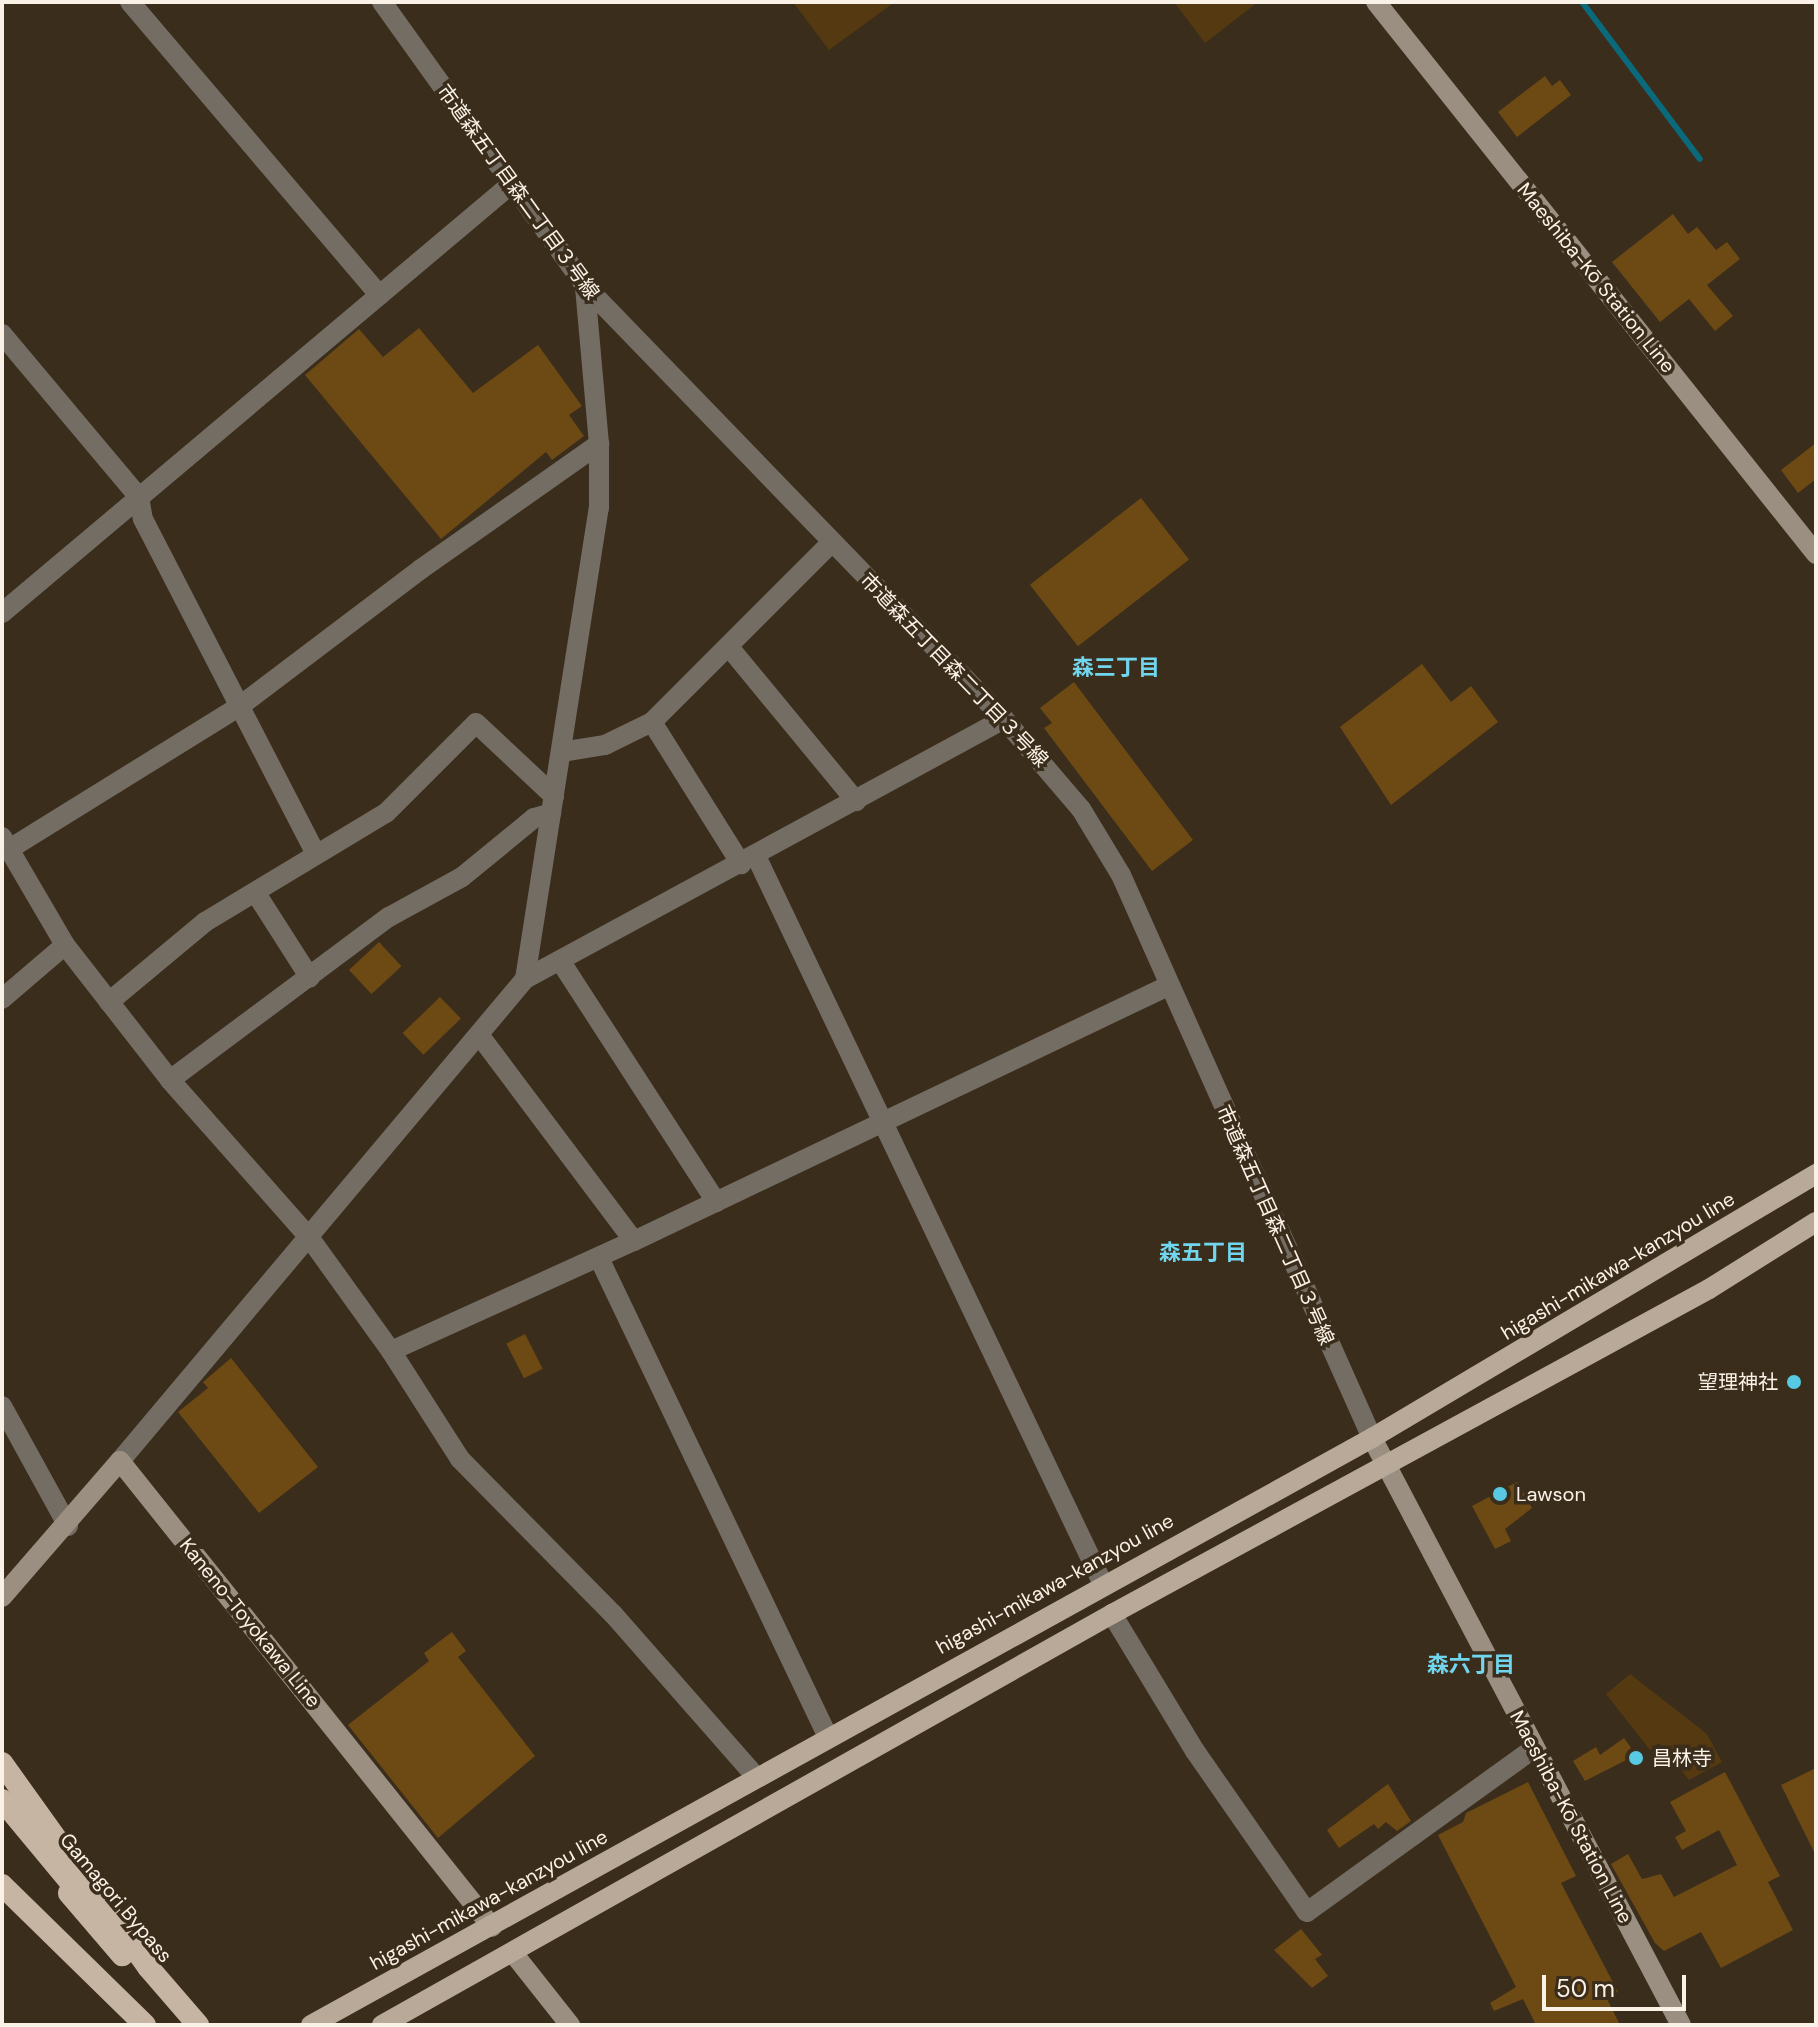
<!DOCTYPE html>
<html>
<head>
<meta charset="utf-8">
<style>
	body { margin:0 }
	#map { position:relative; width:1818px; height:2027px; overflow:hidden; background:#3b2d1b; font-family:"DM Sans","Noto Sans JP",sans-serif }
	div>[style] { position:absolute }
	.green>* { inset:0; background:#553910 }
	.stream>* { height:6px; margin:-3px; padding:0 3px; transform-origin:3px; border-radius:3px; background:#0a697b }
	.building>* { inset:0; background:#6d4914; transform-origin:0 0 }
	.minor>* { height:20px; margin:-10px; padding:0 10px; transform-origin:10px; border-radius:10px; background:#746d64 }
	.secondary>* { height:20px; margin:-10px; padding:0 10px; transform-origin:10px; border-radius:10px; background:#9a8f81 }
	.primary>* { height:20px; margin:-10px; padding:0 10px; transform-origin:10px; border-radius:10px; background:#b8a998 }
	.trunk>* { height:22px; margin:-11px; padding:0 11px; transform-origin:11px; border-radius:11px; background:#c6b5a2 }
	.dots>* { width:22px; height:22px; translate:-50% -50%; box-sizing:border-box; border:4px solid #3b2d1b; border-radius:50% }
	span { translate:-50% -50%; white-space:nowrap; text-align:center; line-height:1.15; -webkit-text-stroke:7px #3b2d1b; paint-order:stroke }
	.street-label { font-size:20px; color:#fbf2e7 }
	.poi-label { font-size:20px; color:#fbf2e7 }
	.right { translate:-100% -50%; text-align:right }
	.left { translate:0 -50%; text-align:left }
	.neighbourhood-label { font-size:22px; color:#70d5ed; font-weight:700 }
	.frame { position:absolute; inset:0; border:4px solid #fbf2e7; pointer-events:none }
	.scale { position:absolute; left:1542px; top:1975px; width:144px; height:36px; box-sizing:border-box; border:4px solid #fbf2e7; border-top:0; padding-left:10px; font-size:24px; line-height:28px; white-space:nowrap; color:#fbf2e7; -webkit-text-stroke:6px #3b2d1b; paint-order:stroke }
</style>
</head>
<body>
<div id="map">
	<div class="green">
		<i style="clip-path:polygon(793px 2px,890px 2px,892px 4px,829px 50px)"></i>
		<i style="clip-path:polygon(1174px 2px,1258px 2px,1205px 43px)"></i>
		<i style="clip-path:polygon(1630px 1674px,1707px 1734px,1722px 1762px,1689px 1780px,1659px 1743px,1650px 1750px,1606px 1694px)"></i>
	</div>
	<div class="stream">
		<i style="left:1582px;top:2px;width:196px;rotate:53.1deg"></i>
	</div>
	<div class="building">
		<i style="clip-path:polygon(1545px 76px,1552px 86px,1560px 80px,1571px 95px,1517px 137px,1498px 112px)"></i>
		<i style="clip-path:polygon(1673px 214px,1688px 234px,1697px 227px,1716px 250px,1727px 242px,1740px 259px,1707px 285px,1733px 316px,1715px 331px,1689px 299px,1660px 322px,1612px 262px)"></i>
		<i style="clip-path:polygon(419px 328px,473px 393px,538px 345px,582px 406px,569px 415px,584px 436px,552px 460px,546px 452px,441px 539px,305px 375px,359px 329px,383px 357px)"></i>
		<i style="clip-path:polygon(1816px 443px,1816px 479px,1798px 493px,1781px 470px)"></i>
		<i style="left:1141px;top:498px;width:78px;height:141px;rotate:52deg"></i>
		<i style="clip-path:polygon(1422px 664px,1451px 702px,1471px 686px,1498px 722px,1391px 805px,1340px 727px)"></i>
		<i style="clip-path:polygon(1074px 682px,1193px 840px,1152px 871px,1044px 728px,1052px 723px,1040px 708px)"></i>
		<i style="left:379px;top:942px;width:33px;height:41px;rotate:47deg"></i>
		<i style="left:440px;top:997px;width:30px;height:52px;rotate:46deg"></i>
		<i style="left:525px;top:1334px;width:39px;height:21px;rotate:63deg"></i>
		<i style="clip-path:polygon(231px 1358px,318px 1467px,259px 1513px,178px 1412px,208px 1388px,203px 1382px)"></i>
		<i style="clip-path:polygon(1517px 1482px,1532px 1508px,1505px 1529px,1511px 1541px,1495px 1549px,1472px 1506px)"></i>
		<i style="clip-path:polygon(452px 1632px,466px 1651px,458px 1657px,535px 1756px,438px 1838px,348px 1725px,429px 1661px,424px 1653px)"></i>
		<i style="clip-path:polygon(1624px 1738px,1636px 1755px,1585px 1781px,1573px 1761px,1596px 1747px,1600px 1755px)"></i>
		<i style="clip-path:polygon(1816px 1768px,1816px 1856px,1781px 1785px)"></i>
		<i style="clip-path:polygon(1725px 1772px,1780px 1876px,1768px 1882px,1793px 1930px,1721px 1968px,1701px 1932px,1664px 1951px,1655px 1943px,1611px 1864px,1628px 1854px,1642px 1879px,1661px 1874px,1674px 1897px,1737px 1865px,1719px 1830px,1682px 1850px,1675px 1837px,1686px 1831px,1670px 1802px)"></i>
		<i style="clip-path:polygon(1528px 1782px,1576px 1876px,1561px 1883px,1618px 1992px,1606px 1997px,1620px 2025px,1536px 2025px,1523px 1999px,1494px 2011px,1490px 2003px,1516px 1987px,1438px 1835px,1463px 1822px,1466px 1813px)"></i>
		<i style="clip-path:polygon(1388px 1784px,1411px 1821px,1397px 1831px,1386px 1822px,1378px 1829px,1374px 1824px,1339px 1848px,1327px 1830px)"></i>
		<i style="clip-path:polygon(1301px 1929px,1322px 1955px,1315px 1959px,1328px 1976px,1312px 1988px,1274px 1950px)"></i>
	</div>
	<div class="minor">
		<i style="left:130px;top:2px;width:385px;rotate:49.6deg"></i>
		<i style="left:382px;top:2px;width:349px;rotate:54.4deg"></i>
		<i style="left:585px;top:286px;width:603px;rotate:45.94deg"></i>
		<i style="left:1004px;top:719px;width:118px;rotate:49.5deg"></i>
		<i style="left:1081px;top:809px;width:77px;rotate:58.8deg"></i>
		<i style="left:1121px;top:875px;width:616px;rotate:65.97deg"></i>
		<i style="left:2px;top:334px;width:213px;rotate:50deg"></i>
		<i style="left:139px;top:497px;width:22px;rotate:80deg"></i>
		<i style="left:143px;top:519px;width:375px;rotate:62.7deg"></i>
		<i style="left:2px;top:613px;width:663px;rotate:-40.1deg"></i>
		<i style="left:729px;top:647px;width:200px;rotate:50.5deg"></i>
		<i style="left:652px;top:722px;width:168px;rotate:57.9deg"></i>
		<i style="left:561px;top:752px;width:45px;rotate:-9deg"></i>
		<i style="left:605px;top:745px;width:52px;rotate:-26.1deg"></i>
		<i style="left:652px;top:722px;width:253px;rotate:-45deg"></i>
		<i style="left:2px;top:837px;width:125px;rotate:59.7deg"></i>
		<i style="left:65px;top:945px;width:171px;rotate:52.1deg"></i>
		<i style="left:170px;top:1080px;width:210px;rotate:48.5deg"></i>
		<i style="left:309px;top:1237px;width:140px;rotate:54.3deg"></i>
		<i style="left:391px;top:1351px;width:128px;rotate:57.4deg"></i>
		<i style="left:460px;top:1459px;width:218px;rotate:45.4deg"></i>
		<i style="left:613px;top:1614px;width:218px;rotate:48.7deg"></i>
		<i style="left:11px;top:848px;width:269px;rotate:-31.8deg"></i>
		<i style="left:240px;top:706px;width:227px;rotate:-37.1deg"></i>
		<i style="left:421px;top:569px;width:218px;rotate:-35.1deg"></i>
		<i style="left:756px;top:856px;width:806px;rotate:64.52deg"></i>
		<i style="left:257px;top:895px;width:98px;rotate:57.4deg"></i>
		<i style="left:561px;top:962px;width:286px;rotate:57.1deg"></i>
		<i style="left:525px;top:979px;width:477px;rotate:-81.1deg"></i>
		<i style="left:599px;top:508px;width:64px;rotate:-90deg"></i>
		<i style="left:599px;top:444px;width:159px;rotate:-95.1deg"></i>
		<i style="left:2px;top:999px;width:83px;rotate:-40.6deg"></i>
		<i style="left:109px;top:1002px;width:125px;rotate:-39.8deg"></i>
		<i style="left:205px;top:922px;width:211px;rotate:-31.1deg"></i>
		<i style="left:386px;top:813px;width:127px;rotate:-45deg"></i>
		<i style="left:476px;top:723px;width:107px;rotate:43.1deg"></i>
		<i style="left:480px;top:1036px;width:256px;rotate:53.1deg"></i>
		<i style="left:170px;top:1080px;width:273px;rotate:-36.7deg"></i>
		<i style="left:389px;top:917px;width:83px;rotate:-28.7deg"></i>
		<i style="left:462px;top:877px;width:93px;rotate:-39.3deg"></i>
		<i style="left:534px;top:818px;width:18px;rotate:-16deg"></i>
		<i style="left:599px;top:1258px;width:531px;rotate:64.45deg"></i>
		<i style="left:391px;top:1351px;width:267px;rotate:-24.4deg"></i>
		<i style="left:634px;top:1241px;width:592px;rotate:-25.53deg"></i>
		<i style="left:2px;top:1406px;width:137px;rotate:61.2deg"></i>
		<i style="left:120px;top:1461px;width:630px;rotate:-49.96deg"></i>
		<i style="left:525px;top:979px;width:545px;rotate:-28.49deg"></i>
		<i style="left:1112px;top:1614px;width:160px;rotate:58.8deg"></i>
		<i style="left:1195px;top:1751px;width:196px;rotate:55.2deg"></i>
		<i style="left:1307px;top:1912px;width:280px;rotate:-35.8deg"></i>
	</div>
	<div class="secondary">
		<i style="left:1376px;top:2px;width:706px;rotate:51.44deg"></i>
		<i style="left:1372px;top:1438px;width:663px;rotate:62.24deg"></i>
		<i style="left:2px;top:1597px;width:180px;rotate:-49.1deg"></i>
		<i style="left:120px;top:1461px;width:596px;rotate:51.4deg"></i>
		<i style="left:513px;top:1953px;width:92px;rotate:51.6deg"></i>
	</div>
	<div class="primary">
		<i style="left:311px;top:2025px;width:1213px;rotate:-28.95deg"></i>
		<i style="left:1372px;top:1438px;width:517px;rotate:-30.74deg"></i>
		<i style="left:382px;top:2025px;width:838px;rotate:-29.38deg"></i>
		<i style="left:1112px;top:1614px;width:680px;rotate:-28.56deg"></i>
		<i style="left:1709px;top:1289px;width:126px;rotate:-32.1deg"></i>
	</div>
	<div class="trunk">
		<i style="left:2px;top:1763px;width:251px;rotate:54.4deg"></i>
		<i style="left:148px;top:1967px;width:77px;rotate:49.2deg"></i>
		<i style="left:2px;top:1800px;width:131px;rotate:50.3deg"></i>
		<i style="left:2px;top:1885px;width:200px;rotate:44.4deg"></i>
		<i style="left:69px;top:1893px;width:82px;rotate:49.5deg"></i>
	</div>
	<div class="dots">
		<i style="left:1794px;top:1382px;background:#57c9e3"></i>
		<i style="left:1500px;top:1494px;background:#57c9e3"></i>
		<i style="left:1636px;top:1758px;background:#57c9e3"></i>
	</div>
	<div class="street-label">
		<span style="left:518px;top:192px;rotate:54deg">市道森五丁目森二丁目３号線</span>
		<span style="left:1596px;top:278px;rotate:51deg">Maeshiba-Kō Station Line</span>
		<span style="left:954px;top:670px;rotate:46deg">市道森五丁目森二丁目３号線</span>
		<span style="left:1275px;top:1225px;rotate:66deg">市道森五丁目森二丁目３号線</span>
		<span style="left:1618px;top:1266px;rotate:-31deg">higashi-mikawa-kanzyou line</span>
		<span style="left:1055px;top:1584px;rotate:-29deg">higashi-mikawa-kanzyou line</span>
		<span style="left:250px;top:1623px;rotate:51deg">Kaneno-Toyokawa Line</span>
		<span style="left:1571px;top:1817px;rotate:62deg">Maeshiba-Kō Station Line</span>
		<span style="left:116px;top:1898px;rotate:50deg">Gamagori Bypass</span>
		<span style="left:489px;top:1900px;rotate:-29deg">higashi-mikawa-kanzyou line</span>
	</div>
	<div class="poi-label">
		<span class="right" style="left:1778px;top:1382px">望理神社</span>
		<span class="left" style="left:1516px;top:1494px">Lawson</span>
		<span class="left" style="left:1652px;top:1758px">昌林寺</span>
	</div>
	<div class="neighbourhood-label">
		<span style="left:1116px;top:668px">森三丁目</span>
		<span style="left:1203px;top:1253px">森五丁目</span>
		<span style="left:1471px;top:1665px">森六丁目</span>
	</div>
	<div class="frame"></div>
	<div class="scale">50 m</div>
</div>
</body>
</html>
